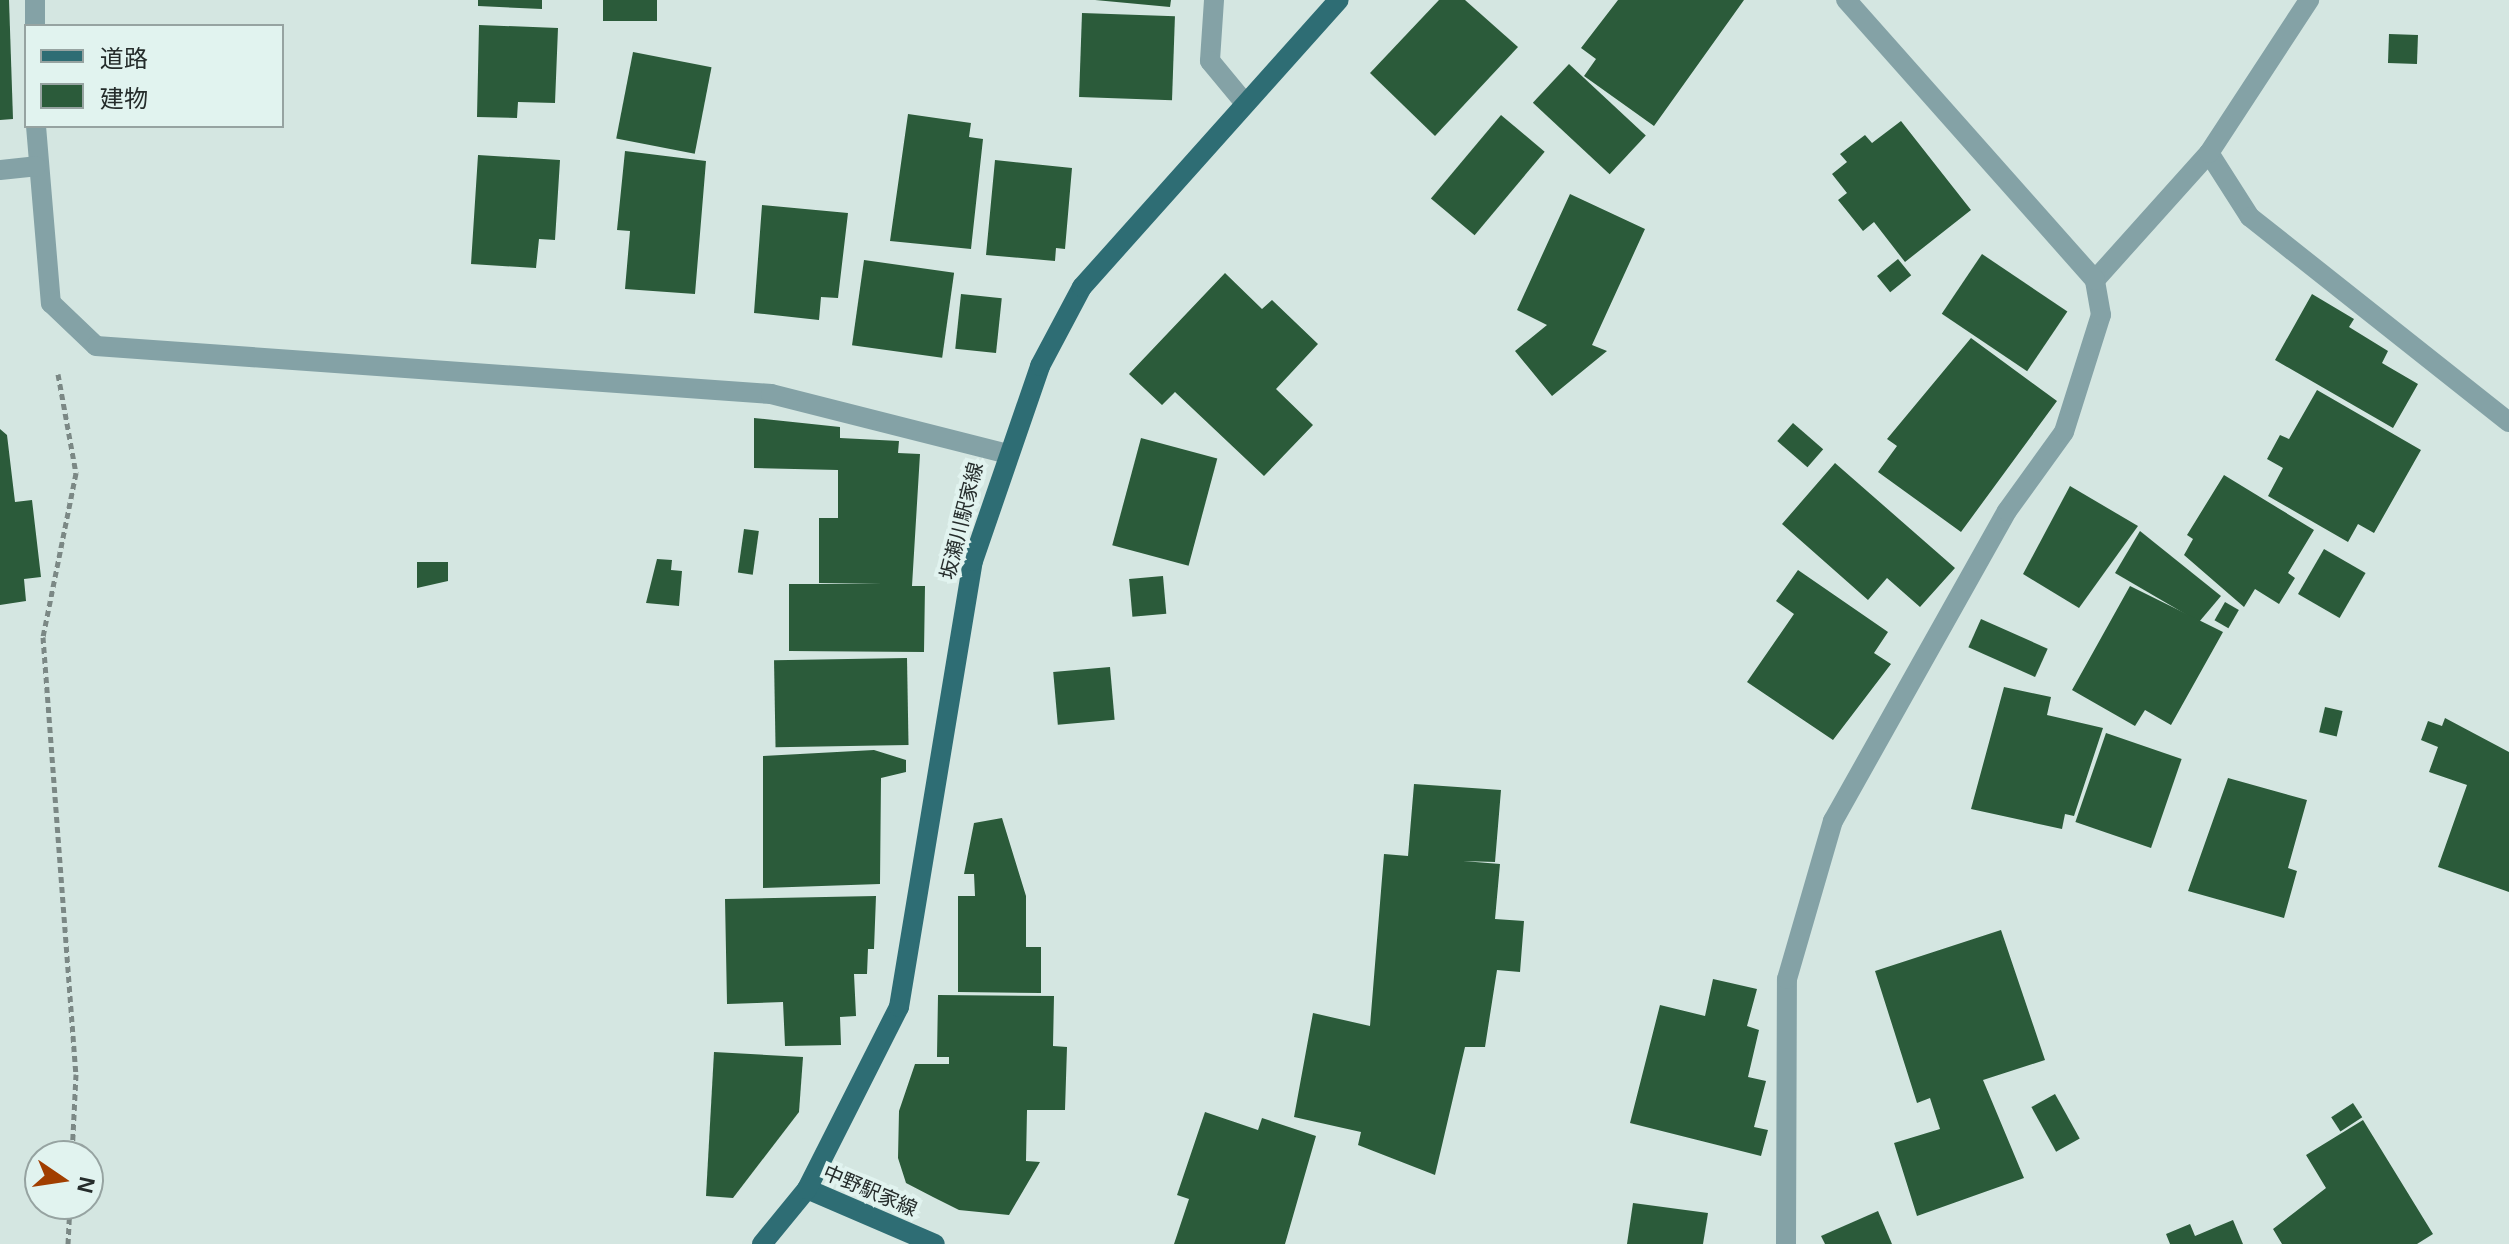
<!DOCTYPE html>
<html>
<head>
<meta charset="utf-8">
<style>
	body { margin:0 }
	#map { position:relative; width:2509px; height:1244px; overflow:hidden; background:#d4e6e1; font-family:Arial,"Noto Sans JP",sans-serif }
	div>[style] { position:absolute }
	.building>* { inset:0; background:#2b5b3a; transform-origin:0 0 }
	.path>* { height:5px; margin-top:-2.5px; transform-origin:0; background:repeating-linear-gradient(90deg,#7b8885 0 6px,transparent 0 10px) }
	.minor>* { height:20px; margin:-10px; padding:0 10px; transform-origin:10px; border-radius:10px; background:#84a2a6 }
	.major>* { height:20px; margin:-10px; padding:0 10px; transform-origin:10px; border-radius:10px; background:#2e6d74 }
	span { translate:-50% -50%; white-space:nowrap; text-align:center; line-height:1.15; -webkit-text-stroke:8px #e1f3ef; paint-order:stroke }
	.street-label { font-size:20px; color:#252c2b }
	.legend { position:absolute; left:24px; top:24px; width:260px; height:104px; box-sizing:border-box; background:#e1f3ef; border:2px solid #96a3a1; margin:0; padding:10px 14px; list-style:none; font-size:24px; color:#252c2b }
	.legend li { display:flex; align-items:center; gap:16px; height:40px }
	.legend b { width:40px; border:2px solid #96a3a1 }
	.north { position:absolute; left:24px; top:1140px; width:80px; height:80px; box-sizing:border-box; background:#e1f3ef; border:2px solid #96a3a1; border-radius:50%; rotate:103deg; font-size:22px; font-weight:700; line-height:32px; text-align:center; color:#252c2b }
	.north::after { content:''; display:block; margin:auto; width:28px; height:36px; background:#a13e00; clip-path:polygon(50% 0,100% 100%,50% 72%,0 100%) }
</style>
</head>
<body>
<div id="map">
	<div class="building">
		<i style="clip-path:polygon(0 0,9px 0,13px 119px,0 120px)"></i>
		<i style="clip-path:polygon(478px 0,542px 0,542px 9px,478px 6px)"></i>
		<i style="left:603px;top:0;width:54px;height:21px"></i>
		<i style="clip-path:polygon(1095px 0,1171px 0,1170px 7px)"></i>
		<i style="clip-path:polygon(1439px 0,1465px 0,1518px 47px,1435px 136px,1370px 73px)"></i>
		<i style="clip-path:polygon(1618px 0,1744px 0,1654px 126px,1584px 76px,1596px 59px,1581px 48px)"></i>
		<i style="left:1082px;top:13px;width:93px;height:84px;rotate:2deg"></i>
		<i style="clip-path:polygon(479px 25px,558px 28px,555px 103px,518px 102px,517px 118px,477px 117px)"></i>
		<i style="left:2389px;top:34px;width:29px;height:29px;rotate:2deg"></i>
		<i style="left:633px;top:52px;width:80px;height:88px;rotate:11deg"></i>
		<i style="left:1569px;top:64px;width:105px;height:53px;rotate:43deg"></i>
		<i style="clip-path:polygon(908px 114px,971px 123px,969px 137px,983px 139px,971px 249px,890px 241px)"></i>
		<i style="left:1501px;top:115px;width:57px;height:109px;rotate:40deg"></i>
		<i style="clip-path:polygon(1901px 121px,1971px 210px,1905px 262px,1874px 222px,1863px 231px,1838px 200px,1847px 193px,1832px 174px,1847px 162px,1840px 154px,1865px 135px,1872px 143px)"></i>
		<i style="clip-path:polygon(625px 151px,706px 161px,695px 294px,625px 289px,630px 231px,617px 230px)"></i>
		<i style="clip-path:polygon(478px 155px,560px 160px,555px 240px,539px 239px,536px 268px,471px 264px)"></i>
		<i style="clip-path:polygon(995px 160px,1072px 168px,1065px 249px,1056px 248px,1055px 261px,986px 255px)"></i>
		<i style="clip-path:polygon(1570px 194px,1645px 229px,1592px 345px,1607px 351px,1552px 396px,1515px 351px,1547px 325px,1517px 310px)"></i>
		<i style="clip-path:polygon(762px 205px,848px 213px,838px 298px,821px 297px,819px 320px,754px 313px)"></i>
		<i style="left:1982px;top:254px;width:103px;height:72px;rotate:34deg"></i>
		<i style="left:1898px;top:259px;width:21px;height:27px;rotate:51deg"></i>
		<i style="left:864px;top:260px;width:91px;height:86px;rotate:8deg"></i>
		<i style="clip-path:polygon(1225px 273px,1262px 309px,1272px 300px,1318px 344px,1276px 389px,1313px 425px,1264px 476px,1175px 392px,1162px 405px,1129px 374px)"></i>
		<i style="left:961px;top:294px;width:41px;height:55px;rotate:6deg"></i>
		<i style="clip-path:polygon(2312px 294px,2354px 319px,2349px 327px,2388px 351px,2382px 363px,2418px 384px,2393px 428px,2275px 360px)"></i>
		<i style="clip-path:polygon(1971px 338px,2057px 401px,1961px 532px,1878px 472px,1897px 446px,1887px 439px)"></i>
		<i style="clip-path:polygon(2317px 390px,2421px 450px,2374px 533px,2358px 524px,2348px 542px,2268px 496px,2283px 468px,2267px 459px,2280px 435px,2289px 439px)"></i>
		<i style="clip-path:polygon(754px 418px,840px 427px,840px 438px,899px 441px,898px 453px,920px 454px,912px 586px,925px 586px,924px 652px,789px 651px,789px 584px,882px 584px,819px 583px,819px 518px,838px 518px,838px 470px,754px 468px)"></i>
		<i style="left:1793px;top:423px;width:40px;height:24px;rotate:41deg"></i>
		<i style="clip-path:polygon(0 429px,7px 435px,15px 502px,32px 500px,41px 577px,24px 579px,26px 601px,0 605px)"></i>
		<i style="left:1141px;top:438px;width:79px;height:111px;rotate:15deg"></i>
		<i style="clip-path:polygon(1835px 463px,1955px 568px,1920px 607px,1887px 578px,1868px 600px,1782px 524px)"></i>
		<i style="clip-path:polygon(2224px 475px,2314px 530px,2288px 573px,2295px 578px,2279px 604px,2255px 589px,2244px 607px,2184px 555px,2193px 539px,2187px 535px)"></i>
		<i style="clip-path:polygon(2070px 486px,2138px 526px,2079px 608px,2023px 574px)"></i>
		<i style="left:744px;top:529px;width:15px;height:44px;rotate:8deg"></i>
		<i style="clip-path:polygon(2140px 531px,2221px 596px,2199px 622px,2115px 573px)"></i>
		<i style="left:2324px;top:549px;width:48px;height:52px;rotate:30deg"></i>
		<i style="clip-path:polygon(657px 559px,672px 560px,671px 570px,682px 571px,679px 606px,646px 603px)"></i>
		<i style="clip-path:polygon(417px 562px,448px 562px,448px 581px,417px 588px)"></i>
		<i style="clip-path:polygon(1798px 570px,1888px 632px,1874px 653px,1891px 664px,1833px 740px,1747px 682px,1794px 614px,1776px 601px)"></i>
		<i style="left:1163px;top:576px;width:38px;height:34px;rotate:85deg"></i>
		<i style="clip-path:polygon(2130px 586px,2223px 632px,2171px 725px,2145px 710px,2135px 726px,2072px 690px)"></i>
		<i style="left:2225px;top:602px;width:16px;height:21px;rotate:30deg"></i>
		<i style="left:1981px;top:619px;width:73px;height:31px;rotate:24deg"></i>
		<i style="left:907px;top:658px;width:87px;height:133px;rotate:89deg"></i>
		<i style="left:1110px;top:667px;width:53px;height:57px;rotate:85deg"></i>
		<i style="clip-path:polygon(2004px 687px,2051px 697px,2047px 715px,2103px 728px,2074px 816px,2065px 814px,2062px 829px,1971px 809px)"></i>
		<i style="left:2325px;top:707px;width:18px;height:26px;rotate:13deg"></i>
		<i style="clip-path:polygon(2445px 718px,2509px 752px,2509px 892px,2438px 867px,2467px 785px,2429px 772px,2438px 747px,2421px 740px,2428px 721px,2442px 726px)"></i>
		<i style="left:2106px;top:733px;width:80px;height:94px;rotate:19deg"></i>
		<i style="clip-path:polygon(874px 750px,906px 760px,906px 772px,881px 778px,880px 884px,763px 888px,763px 756px)"></i>
		<i style="clip-path:polygon(2228px 778px,2307px 800px,2288px 868px,2297px 871px,2284px 918px,2188px 891px)"></i>
		<i style="clip-path:polygon(1414px 784px,1501px 790px,1495px 862px,1463px 861px,1500px 864px,1495px 919px,1524px 921px,1520px 972px,1497px 970px,1485px 1047px,1465px 1047px,1435px 1175px,1358px 1145px,1361px 1132px,1294px 1117px,1313px 1013px,1370px 1026px,1384px 854px,1408px 856px)"></i>
		<i style="clip-path:polygon(1002px 818px,1026px 896px,1026px 947px,1041px 947px,1041px 993px,958px 992px,958px 896px,975px 896px,974px 874px,964px 874px,974px 823px)"></i>
		<i style="clip-path:polygon(876px 896px,874px 949px,868px 949px,867px 974px,854px 974px,856px 1016px,840px 1017px,841px 1045px,785px 1046px,783px 1002px,727px 1004px,725px 899px)"></i>
		<i style="clip-path:polygon(2001px 930px,2045px 1060px,1983px 1080px,2024px 1178px,1917px 1216px,1894px 1143px,1940px 1129px,1930px 1098px,1917px 1103px,1875px 971px)"></i>
		<i style="clip-path:polygon(1713px 979px,1757px 989px,1747px 1026px,1759px 1030px,1748px 1077px,1766px 1081px,1754px 1127px,1768px 1130px,1761px 1156px,1630px 1123px,1660px 1005px,1705px 1016px)"></i>
		<i style="clip-path:polygon(938px 995px,1054px 996px,1053px 1046px,1067px 1047px,1065px 1110px,1027px 1110px,1026px 1161px,1040px 1162px,1009px 1215px,959px 1210px,933px 1197px,906px 1183px,898px 1158px,899px 1111px,915px 1064px,949px 1064px,949px 1057px,937px 1057px)"></i>
		<i style="clip-path:polygon(714px 1052px,803px 1057px,799px 1112px,733px 1198px,706px 1196px)"></i>
		<i style="left:2055px;top:1094px;width:51px;height:27px;rotate:61deg"></i>
		<i style="left:2353px;top:1103px;width:17px;height:26px;rotate:57deg"></i>
		<i style="clip-path:polygon(1205px 1112px,1258px 1130px,1262px 1118px,1316px 1136px,1285px 1244px,1174px 1244px,1189px 1199px,1177px 1195px)"></i>
		<i style="clip-path:polygon(2363px 1120px,2433px 1234px,2417px 1244px,2282px 1244px,2273px 1229px,2326px 1188px,2306px 1155px)"></i>
		<i style="clip-path:polygon(1633px 1203px,1708px 1213px,1703px 1244px,1627px 1244px)"></i>
		<i style="clip-path:polygon(1878px 1211px,1892px 1244px,1825px 1244px,1821px 1236px)"></i>
		<i style="clip-path:polygon(2233px 1220px,2243px 1244px,2170px 1244px,2166px 1234px,2190px 1224px,2195px 1236px)"></i>
	</div>
	<div class="path">
		<i style="left:58px;top:374px;width:101px;rotate:79.7deg"></i>
		<i style="left:76px;top:473px;width:167px;rotate:101.4deg"></i>
		<i style="left:43px;top:637px;width:438px;rotate:85.7deg"></i>
		<i style="left:76px;top:1074px;width:82px;rotate:92.8deg"></i>
		<i style="left:68px;top:1244px;width:40px;rotate:-87.1deg"></i>
	</div>
	<div class="minor">
		<i style="left:35px;top:0;width:26px;rotate:90deg"></i>
		<i style="left:1214px;top:0;width:61px;rotate:93.8deg"></i>
		<i style="left:1210px;top:61px;width:53px;rotate:50.3deg"></i>
		<i style="left:36px;top:126px;width:178px;rotate:85.2deg"></i>
		<i style="left:51px;top:303px;width:62px;rotate:43.7deg"></i>
		<i style="left:96px;top:346px;width:677px;rotate:4.07deg"></i>
		<i style="left:771px;top:394px;width:240px;rotate:14.2deg"></i>
		<i style="left:2209px;top:153px;width:76px;rotate:57.4deg"></i>
		<i style="left:2250px;top:217px;width:330px;rotate:38.4deg"></i>
		<i style="left:0;top:170px;width:36px;rotate:-6deg"></i>
		<i style="left:2095px;top:280px;width:171px;rotate:-48.1deg"></i>
		<i style="left:2209px;top:153px;width:183px;rotate:-56.8deg"></i>
		<i style="left:1786px;top:1244px;width:265px;rotate:-89.8deg"></i>
		<i style="left:1787px;top:979px;width:165px;rotate:-73.8deg"></i>
		<i style="left:1833px;top:821px;width:355px;rotate:-60.7deg"></i>
		<i style="left:2007px;top:511px;width:97px;rotate:-54.2deg"></i>
		<i style="left:2064px;top:432px;width:123px;rotate:-72.5deg"></i>
		<i style="left:2101px;top:315px;width:36px;rotate:-100deg"></i>
		<i style="left:2095px;top:280px;width:375px;rotate:-131.6deg"></i>
	</div>
	<div class="major">
		<i style="left:807px;top:1189px;width:139px;rotate:23.3deg"></i>
		<i style="left:762px;top:1244px;width:71px;rotate:-50.7deg"></i>
		<i style="left:807px;top:1189px;width:204px;rotate:-63.2deg"></i>
		<i style="left:899px;top:1007px;width:452px;rotate:-80.6deg"></i>
		<i style="left:973px;top:561px;width:206px;rotate:-71deg"></i>
		<i style="left:1040px;top:366px;width:89px;rotate:-62deg"></i>
		<i style="left:1082px;top:287px;width:385px;rotate:-48.2deg"></i>
	</div>
	<div class="street-label">
		<span style="left:962px;top:521px;rotate:-76deg">坂瀬川駅家線</span>
		<span style="left:870px;top:1191px;rotate:23deg">中野駅家線</span>
	</div>
	<ul class="legend">
	<li><b style="height:10px;background:#2e6d74"></b>道路</li>
	<li><b style="height:22px;background:#2b5b3a"></b>建物</li>
	</ul>
	<div class="north">N</div>
</div>
</body>
</html>
